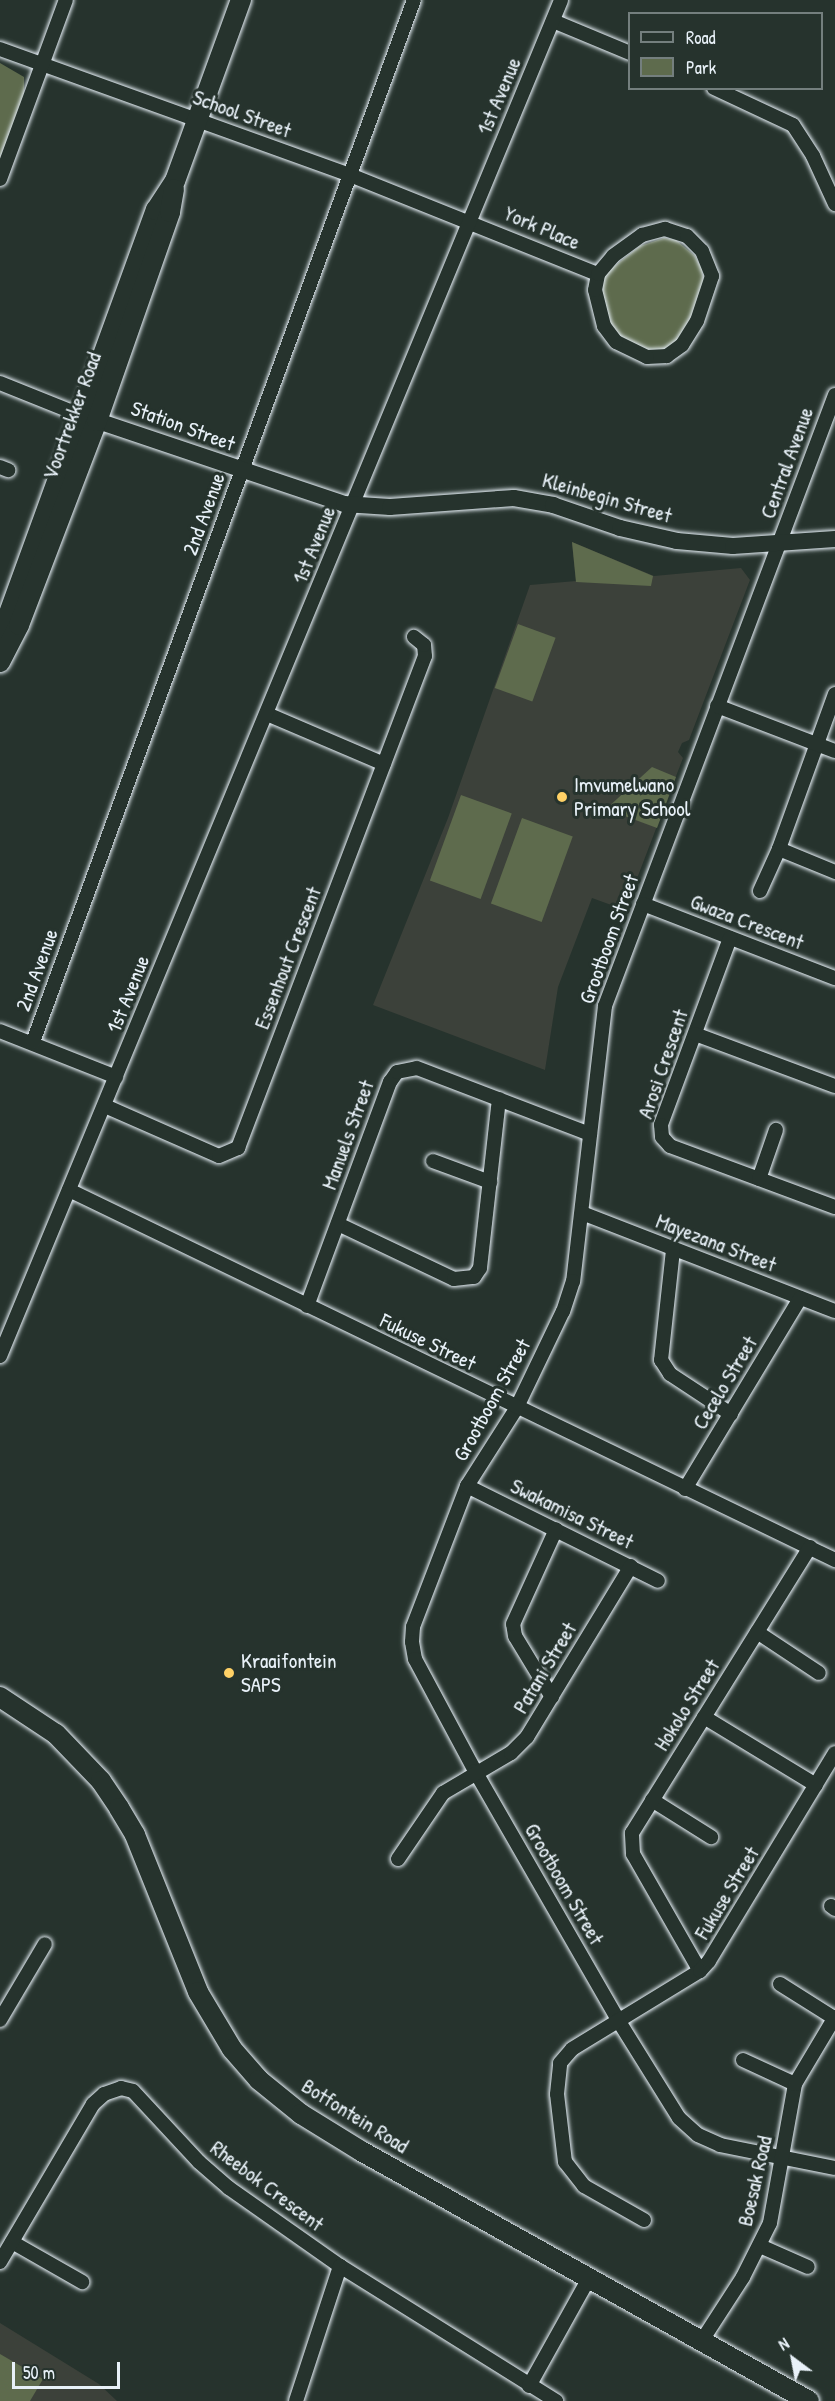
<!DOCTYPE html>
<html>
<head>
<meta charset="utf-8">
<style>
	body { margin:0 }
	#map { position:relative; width:835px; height:2401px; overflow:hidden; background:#26332d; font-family:"Patrick Hand",sans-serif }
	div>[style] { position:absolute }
	.built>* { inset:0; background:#3c413a }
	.green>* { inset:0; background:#5e6b4d; transform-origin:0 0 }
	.roads { filter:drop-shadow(0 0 2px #e8f1f8) drop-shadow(0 0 2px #e8f1f8) }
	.minor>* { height:14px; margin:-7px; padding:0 7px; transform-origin:7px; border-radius:7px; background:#26332d }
	.tertiary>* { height:16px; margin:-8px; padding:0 8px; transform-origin:8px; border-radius:8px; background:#26332d }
	.secondary>* { height:20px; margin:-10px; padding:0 10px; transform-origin:10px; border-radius:10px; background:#26332d }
	.dots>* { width:16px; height:16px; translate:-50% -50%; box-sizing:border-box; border:3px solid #26332d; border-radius:50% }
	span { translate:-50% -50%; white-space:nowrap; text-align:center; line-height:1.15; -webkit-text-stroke:6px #26332d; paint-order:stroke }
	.street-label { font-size:21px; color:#e8f1f8 }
	.poi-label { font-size:21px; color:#e8f1f8 }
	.left { translate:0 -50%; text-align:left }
	.legend { position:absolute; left:628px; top:12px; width:195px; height:78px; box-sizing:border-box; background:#26332d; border:2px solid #747f7e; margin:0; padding:8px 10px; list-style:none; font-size:18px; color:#e8f1f8 }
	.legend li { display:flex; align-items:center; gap:12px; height:30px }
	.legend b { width:30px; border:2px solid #747f7e }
	.north { position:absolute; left:763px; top:2329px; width:60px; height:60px; -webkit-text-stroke:4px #26332d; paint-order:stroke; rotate:328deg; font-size:16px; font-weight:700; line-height:24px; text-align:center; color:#e8f1f8 }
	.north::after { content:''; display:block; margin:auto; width:21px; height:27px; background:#e8f1f8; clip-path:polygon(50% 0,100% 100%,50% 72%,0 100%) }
	.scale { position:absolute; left:12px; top:2362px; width:108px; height:27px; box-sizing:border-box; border:3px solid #e8f1f8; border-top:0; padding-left:8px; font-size:18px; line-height:21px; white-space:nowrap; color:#e8f1f8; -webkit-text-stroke:4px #26332d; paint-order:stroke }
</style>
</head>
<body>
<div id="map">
	<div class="built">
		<i style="clip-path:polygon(572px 542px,654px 576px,741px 568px,750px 580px,689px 740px,682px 743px,678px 752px,683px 758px,625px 910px,592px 898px,558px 987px,545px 1070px,373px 1005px,448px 818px,530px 585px,576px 581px)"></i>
		<i style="clip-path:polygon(0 2323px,99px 2384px,117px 2401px,0 2401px)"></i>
	</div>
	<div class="green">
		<i style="clip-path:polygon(0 63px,24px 77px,24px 97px,0 166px)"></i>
		<i style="clip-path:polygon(664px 238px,676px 240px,695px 256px,702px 269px,704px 284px,696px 310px,680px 340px,662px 351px,652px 352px,624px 344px,612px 326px,601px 293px,603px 275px,640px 246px)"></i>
		<i style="clip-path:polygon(572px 542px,653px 576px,651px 586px,576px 582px)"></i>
		<i style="left:518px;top:624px;width:40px;height:68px;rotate:20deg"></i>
		<i style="clip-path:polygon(652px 767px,676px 777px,657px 828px,606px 809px)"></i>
		<i style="left:461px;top:795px;width:54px;height:91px;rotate:20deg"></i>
		<i style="left:522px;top:818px;width:54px;height:91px;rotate:20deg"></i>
		<i style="clip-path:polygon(0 2354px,43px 2379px,30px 2401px,0 2401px)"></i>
	</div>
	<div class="roads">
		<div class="minor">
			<i style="left:553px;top:21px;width:83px;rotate:22.6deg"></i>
			<i style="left:0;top:49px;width:372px;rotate:19.8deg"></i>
			<i style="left:350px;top:175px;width:267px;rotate:21.8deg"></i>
			<i style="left:714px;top:88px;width:87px;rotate:25.1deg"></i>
			<i style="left:793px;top:125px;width:37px;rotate:57deg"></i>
			<i style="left:813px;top:156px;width:53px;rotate:65.4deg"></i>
			<i style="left:0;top:179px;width:191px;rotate:-69.8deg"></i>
			<i style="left:665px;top:229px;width:23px;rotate:18deg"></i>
			<i style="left:687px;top:236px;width:21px;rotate:45deg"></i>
			<i style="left:702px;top:251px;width:27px;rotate:68deg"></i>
			<i style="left:712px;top:276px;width:47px;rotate:108.4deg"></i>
			<i style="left:697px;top:321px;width:28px;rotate:122deg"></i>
			<i style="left:682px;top:345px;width:19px;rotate:144deg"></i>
			<i style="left:667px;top:356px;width:20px;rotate:177deg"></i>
			<i style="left:647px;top:357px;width:34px;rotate:-154deg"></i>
			<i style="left:616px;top:342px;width:20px;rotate:-127deg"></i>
			<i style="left:604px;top:326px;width:37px;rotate:-104deg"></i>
			<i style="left:595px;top:290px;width:16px;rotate:-79deg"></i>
			<i style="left:598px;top:274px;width:23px;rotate:-50deg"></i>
			<i style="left:613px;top:256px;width:36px;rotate:-36deg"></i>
			<i style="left:642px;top:235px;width:24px;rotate:-15deg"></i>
			<i style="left:0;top:383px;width:86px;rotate:21.8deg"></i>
			<i style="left:835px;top:395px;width:653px;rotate:110.63deg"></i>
			<i style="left:605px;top:1006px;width:277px;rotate:96.6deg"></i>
			<i style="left:573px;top:1281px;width:32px;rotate:108deg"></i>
			<i style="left:563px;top:1311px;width:109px;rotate:115.6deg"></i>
			<i style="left:516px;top:1409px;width:91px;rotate:122.5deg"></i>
			<i style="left:467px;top:1486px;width:151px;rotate:111deg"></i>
			<i style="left:413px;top:1627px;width:15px;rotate:94deg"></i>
			<i style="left:412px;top:1642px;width:17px;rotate:80deg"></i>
			<i style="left:415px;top:1659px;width:127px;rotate:61.8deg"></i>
			<i style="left:475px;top:1771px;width:287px;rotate:60.1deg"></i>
			<i style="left:618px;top:2020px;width:115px;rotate:58.1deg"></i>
			<i style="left:679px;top:2118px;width:25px;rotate:42deg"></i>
			<i style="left:698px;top:2135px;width:24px;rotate:24deg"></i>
			<i style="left:720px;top:2145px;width:117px;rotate:11.3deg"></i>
			<i style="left:0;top:467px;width:9px;rotate:21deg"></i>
			<i style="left:835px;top:694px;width:165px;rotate:109.9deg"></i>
			<i style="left:779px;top:849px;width:61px;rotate:22.3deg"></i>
			<i style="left:717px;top:706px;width:126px;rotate:20.9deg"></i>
			<i style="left:267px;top:714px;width:127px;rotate:23.1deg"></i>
			<i style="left:760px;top:891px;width:46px;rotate:-65.7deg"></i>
			<i style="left:643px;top:904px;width:206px;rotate:21.1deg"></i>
			<i style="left:730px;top:938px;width:199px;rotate:110.3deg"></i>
			<i style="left:661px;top:1125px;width:12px;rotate:85deg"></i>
			<i style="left:662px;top:1137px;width:12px;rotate:48deg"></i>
			<i style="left:670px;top:1146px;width:176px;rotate:20.3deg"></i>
			<i style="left:0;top:1031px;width:125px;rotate:21.6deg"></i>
			<i style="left:695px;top:1034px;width:149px;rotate:20.4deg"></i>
			<i style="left:33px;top:1042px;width:1109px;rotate:-69.92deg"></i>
			<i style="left:105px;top:1106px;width:124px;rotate:23.7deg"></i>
			<i style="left:219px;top:1156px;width:21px;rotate:-23deg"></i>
			<i style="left:238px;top:1148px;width:526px;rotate:-69.19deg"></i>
			<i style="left:425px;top:656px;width:11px;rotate:-95deg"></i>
			<i style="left:424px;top:645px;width:13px;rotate:-141deg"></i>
			<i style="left:433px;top:1161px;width:61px;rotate:20.2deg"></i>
			<i style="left:759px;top:1179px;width:52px;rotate:-70.9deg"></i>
			<i style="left:69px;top:1190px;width:851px;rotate:25.78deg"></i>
			<i style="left:582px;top:1213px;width:271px;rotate:21.2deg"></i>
			<i style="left:338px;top:1224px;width:128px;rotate:25.4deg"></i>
			<i style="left:454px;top:1279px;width:20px;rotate:-6deg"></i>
			<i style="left:474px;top:1277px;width:11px;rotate:-56deg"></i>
			<i style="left:480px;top:1268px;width:170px;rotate:-83.6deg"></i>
			<i style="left:673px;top:1250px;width:111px;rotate:96.2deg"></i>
			<i style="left:661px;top:1360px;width:17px;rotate:57deg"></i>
			<i style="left:670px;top:1374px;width:73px;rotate:33.3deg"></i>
			<i style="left:307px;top:1306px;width:239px;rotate:-69.7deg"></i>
			<i style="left:390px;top:1082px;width:12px;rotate:-55deg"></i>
			<i style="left:397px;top:1072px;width:20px;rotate:-11deg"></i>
			<i style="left:417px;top:1068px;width:185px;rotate:20.9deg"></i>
			<i style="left:0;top:1356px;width:1467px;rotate:-67.52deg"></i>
			<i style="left:467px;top:1486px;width:213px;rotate:26.4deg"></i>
			<i style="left:685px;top:1489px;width:223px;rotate:-58.9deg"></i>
			<i style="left:757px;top:1632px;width:74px;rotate:33.5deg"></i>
			<i style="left:552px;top:1697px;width:71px;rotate:-121.2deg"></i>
			<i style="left:515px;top:1636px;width:12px;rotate:-99deg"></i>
			<i style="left:513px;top:1624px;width:104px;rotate:-65.6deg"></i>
			<i style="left:704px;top:1717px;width:131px;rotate:31.3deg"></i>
			<i style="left:652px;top:1800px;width:70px;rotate:32.1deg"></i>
			<i style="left:398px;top:1859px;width:80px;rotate:-55.7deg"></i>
			<i style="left:443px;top:1793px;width:79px;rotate:-30.5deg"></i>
			<i style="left:511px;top:1753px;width:23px;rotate:-45deg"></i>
			<i style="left:527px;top:1737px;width:200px;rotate:-58.7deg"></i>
			<i style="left:831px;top:1906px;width:5px;rotate:37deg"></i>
			<i style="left:700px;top:1971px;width:135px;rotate:-119.8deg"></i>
			<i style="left:633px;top:1854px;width:21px;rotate:-93deg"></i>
			<i style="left:632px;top:1833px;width:337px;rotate:-58.1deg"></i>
			<i style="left:780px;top:1984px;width:64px;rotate:32.2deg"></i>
			<i style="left:0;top:2020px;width:88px;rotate:-59.4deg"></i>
			<i style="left:743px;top:2060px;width:57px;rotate:24.8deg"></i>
			<i style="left:644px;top:2220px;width:69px;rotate:-150.5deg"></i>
			<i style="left:584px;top:2186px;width:31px;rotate:-128deg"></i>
			<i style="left:565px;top:2162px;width:68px;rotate:-96.7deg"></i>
			<i style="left:557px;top:2094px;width:31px;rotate:-84deg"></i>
			<i style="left:560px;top:2063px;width:18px;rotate:-49deg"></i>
			<i style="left:572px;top:2049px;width:150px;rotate:-31.4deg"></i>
			<i style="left:700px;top:1971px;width:13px;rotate:-48deg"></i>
			<i style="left:709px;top:1961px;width:243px;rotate:-58.8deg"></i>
			<i style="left:12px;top:2242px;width:81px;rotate:29.7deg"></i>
			<i style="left:760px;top:2246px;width:52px;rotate:23.6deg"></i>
			<i style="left:0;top:2262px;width:183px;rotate:-59.5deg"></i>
			<i style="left:93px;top:2104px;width:15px;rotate:-42deg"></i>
			<i style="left:104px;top:2094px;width:18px;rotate:-19deg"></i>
			<i style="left:121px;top:2088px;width:12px;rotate:14deg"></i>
			<i style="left:133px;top:2091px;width:97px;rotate:47.1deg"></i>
			<i style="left:199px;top:2162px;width:40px;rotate:41deg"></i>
			<i style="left:229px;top:2188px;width:136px;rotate:35.1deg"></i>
			<i style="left:340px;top:2266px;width:255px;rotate:32deg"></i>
			<i style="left:701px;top:2342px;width:77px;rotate:-57.1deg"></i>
			<i style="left:743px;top:2277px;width:60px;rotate:-63.4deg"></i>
			<i style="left:770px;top:2223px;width:141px;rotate:-79.8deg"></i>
			<i style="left:795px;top:2084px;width:78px;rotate:-59.2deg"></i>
			<i style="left:529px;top:2386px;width:124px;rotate:-60.9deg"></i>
			<i style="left:296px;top:2401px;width:142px;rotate:-71.9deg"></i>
		</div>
		<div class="tertiary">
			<i style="left:86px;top:417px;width:272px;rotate:18.6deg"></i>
			<i style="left:344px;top:504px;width:46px;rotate:3.7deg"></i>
			<i style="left:390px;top:507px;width:124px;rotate:-4.2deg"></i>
			<i style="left:514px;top:498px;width:40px;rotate:10deg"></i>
			<i style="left:553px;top:505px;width:71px;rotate:18.9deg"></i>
			<i style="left:620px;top:528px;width:58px;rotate:12.8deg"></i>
			<i style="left:677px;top:541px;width:56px;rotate:5.1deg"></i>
			<i style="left:733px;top:546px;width:102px;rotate:-3.9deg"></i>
		</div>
		<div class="secondary">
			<i style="left:0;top:638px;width:456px;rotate:-70deg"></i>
			<i style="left:156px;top:210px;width:35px;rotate:-57deg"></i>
			<i style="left:175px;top:181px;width:193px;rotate:-70deg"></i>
			<i style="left:0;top:662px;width:42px;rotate:-62.8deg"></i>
			<i style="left:19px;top:625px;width:218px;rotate:-69.1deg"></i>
			<i style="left:97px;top:421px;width:221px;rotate:-70.7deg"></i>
			<i style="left:170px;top:212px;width:23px;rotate:-80deg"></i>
			<i style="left:0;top:1697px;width:67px;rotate:33.5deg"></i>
			<i style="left:56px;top:1734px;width:65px;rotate:46.2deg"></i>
			<i style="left:101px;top:1781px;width:32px;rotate:56deg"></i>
			<i style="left:119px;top:1808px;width:31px;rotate:59deg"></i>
			<i style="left:135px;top:1835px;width:169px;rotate:68.1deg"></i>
			<i style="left:198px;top:1992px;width:66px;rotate:59.2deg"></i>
			<i style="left:232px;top:2049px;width:41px;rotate:48.9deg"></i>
			<i style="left:259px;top:2080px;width:54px;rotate:39deg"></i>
			<i style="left:301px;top:2114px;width:70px;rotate:31.7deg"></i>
			<i style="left:361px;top:2151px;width:513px;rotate:29.16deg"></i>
		</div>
	</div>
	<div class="dots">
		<i style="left:562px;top:797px;background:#ffd166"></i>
		<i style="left:229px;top:1673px;background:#ffd166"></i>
	</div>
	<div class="street-label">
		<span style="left:499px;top:96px;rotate:-67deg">1st Avenue</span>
		<span style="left:242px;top:114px;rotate:20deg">School Street</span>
		<span style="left:542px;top:228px;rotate:23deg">York Place</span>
		<span style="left:72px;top:416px;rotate:-70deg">Voortrekker Road</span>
		<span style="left:183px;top:426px;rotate:20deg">Station Street</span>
		<span style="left:787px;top:463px;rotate:-70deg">Central Avenue</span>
		<span style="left:607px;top:498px;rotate:16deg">Kleinbegin Street</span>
		<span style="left:204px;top:514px;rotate:-70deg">2nd Avenue</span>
		<span style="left:314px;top:545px;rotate:-68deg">1st Avenue</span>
		<span style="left:747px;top:922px;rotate:21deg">Gwaza Crescent</span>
		<span style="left:609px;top:939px;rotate:-70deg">Grootboom Street</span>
		<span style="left:288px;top:958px;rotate:-69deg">Essenhout Crescent</span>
		<span style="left:37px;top:970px;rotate:-70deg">2nd Avenue</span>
		<span style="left:128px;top:994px;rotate:-68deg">1st Avenue</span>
		<span style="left:663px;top:1064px;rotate:-71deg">Arosi Crescent</span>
		<span style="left:348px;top:1135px;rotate:-70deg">Manuels Street</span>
		<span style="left:716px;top:1243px;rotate:21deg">Mayezana Street</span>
		<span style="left:428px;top:1342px;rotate:26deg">Fukuse Street</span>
		<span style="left:725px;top:1383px;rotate:-59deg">Cecelo Street</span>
		<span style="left:492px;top:1400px;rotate:-61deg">Grootboom Street</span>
		<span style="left:572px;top:1514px;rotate:26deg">Swakamisa Street</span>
		<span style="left:545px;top:1668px;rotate:-59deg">Patani Street</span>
		<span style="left:687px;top:1705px;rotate:-58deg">Hokolo Street</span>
		<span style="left:564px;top:1884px;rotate:60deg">Grootboom Street</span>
		<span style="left:727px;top:1893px;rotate:-59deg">Fukuse Street</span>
		<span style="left:355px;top:2116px;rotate:32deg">Botfontein Road</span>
		<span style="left:755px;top:2181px;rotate:-77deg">Boesak Road</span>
		<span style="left:267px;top:2186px;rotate:37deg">Rheebok Crescent</span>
	</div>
	<div class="poi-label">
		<span class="left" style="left:574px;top:797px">Imvumelwano<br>Primary School</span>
		<span class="left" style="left:241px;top:1673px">Kraaifontein<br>SAPS</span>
	</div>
	<ul class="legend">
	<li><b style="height:8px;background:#26332d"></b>Road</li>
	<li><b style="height:16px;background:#5e6b4d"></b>Park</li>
	</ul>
	<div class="north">N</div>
	<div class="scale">50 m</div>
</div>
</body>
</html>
